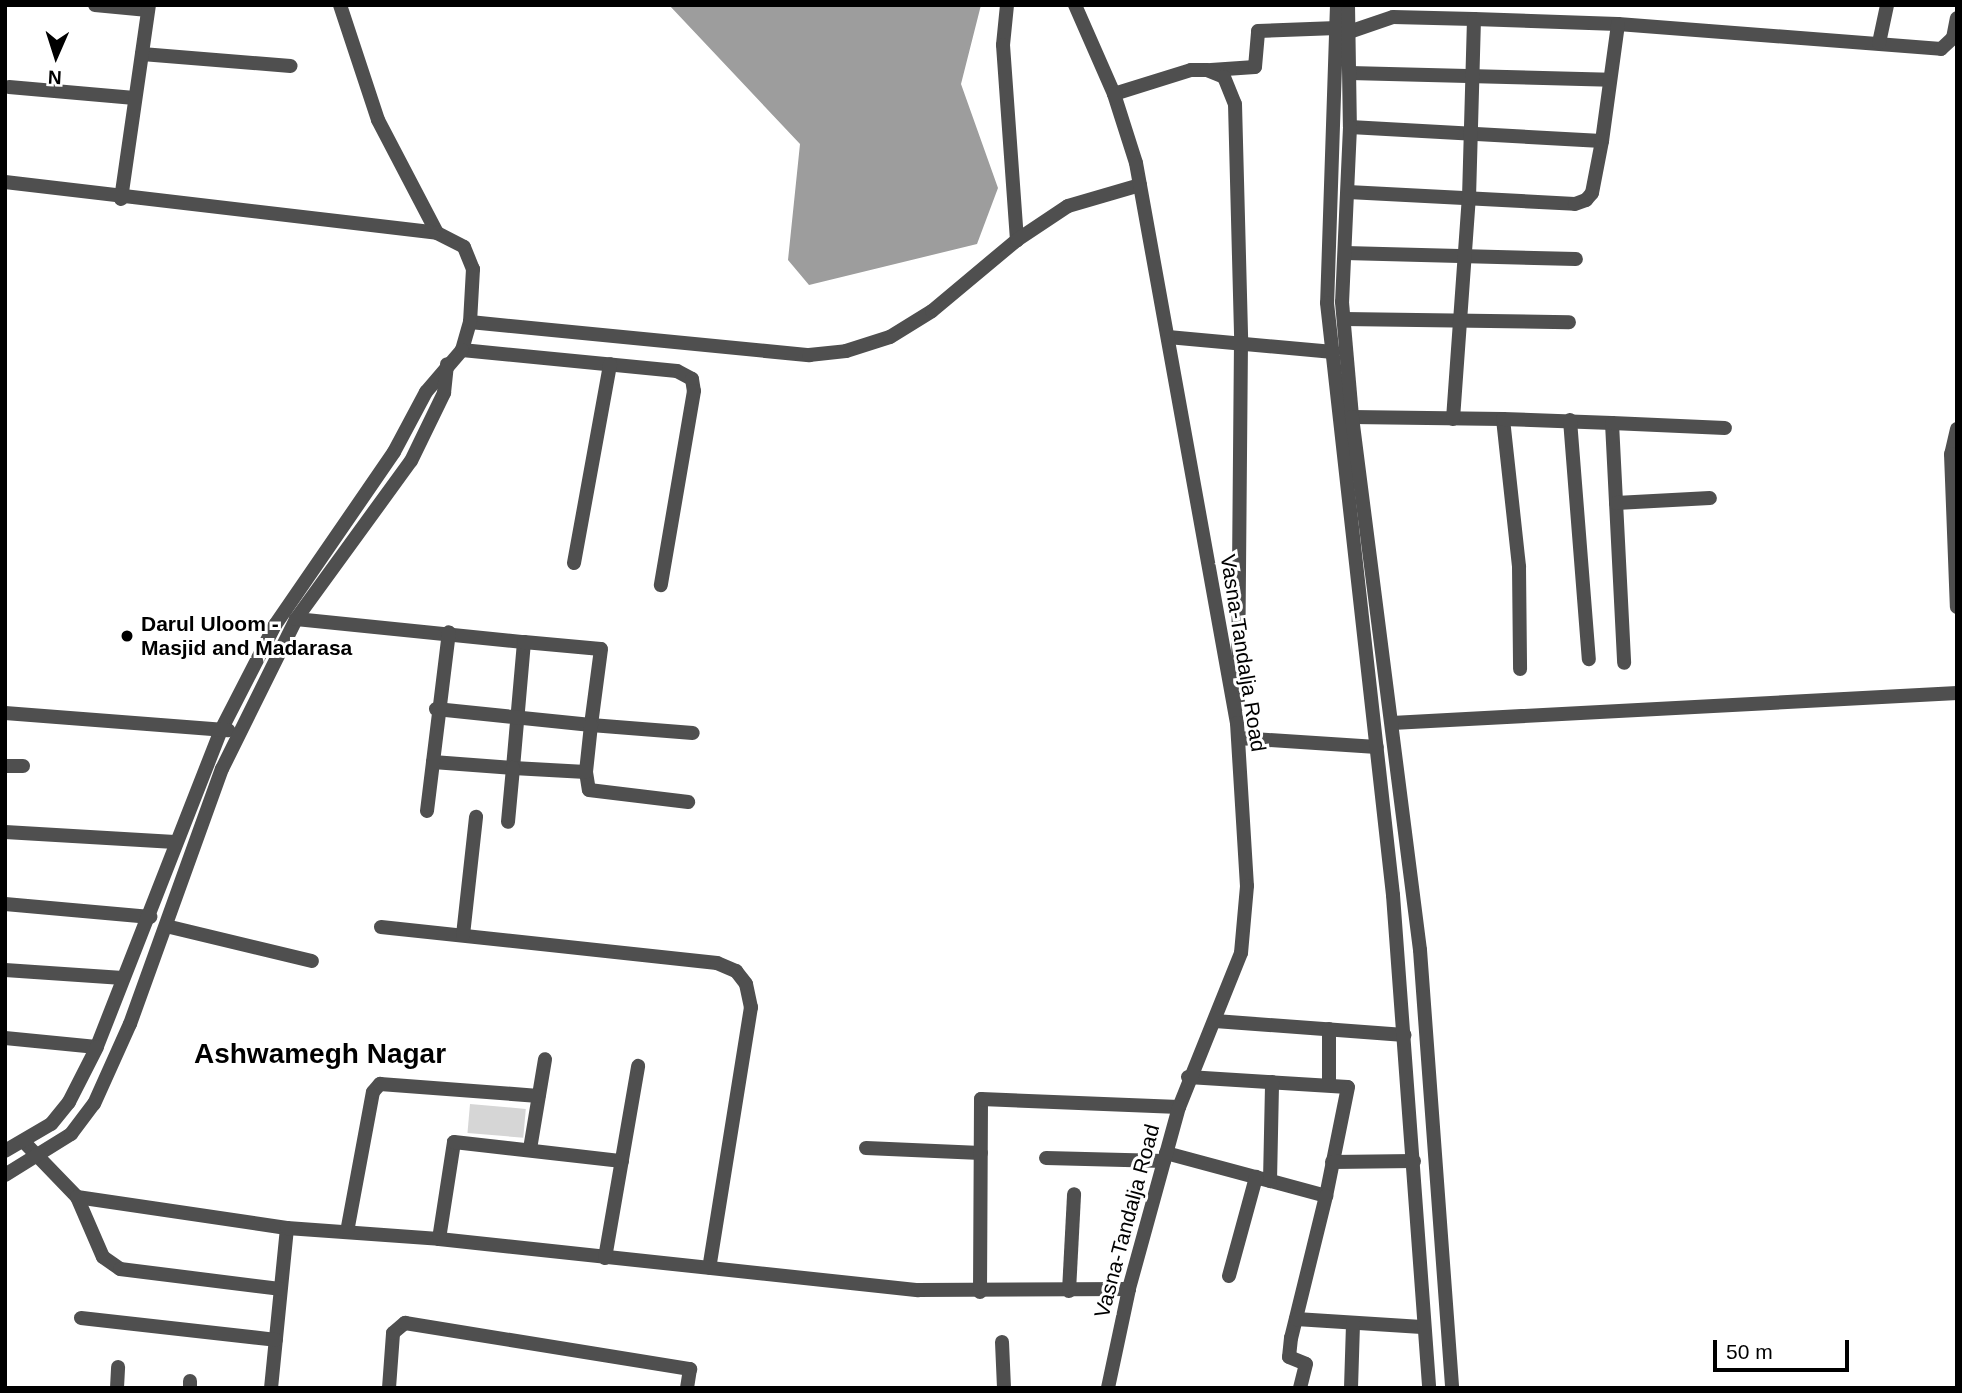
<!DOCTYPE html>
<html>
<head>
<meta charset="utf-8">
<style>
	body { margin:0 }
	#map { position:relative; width:1962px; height:1393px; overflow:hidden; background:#fff; font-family:Helvetica,sans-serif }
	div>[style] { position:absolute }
	.green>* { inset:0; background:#d6d6d6; transform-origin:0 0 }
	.water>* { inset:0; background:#9d9d9d }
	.minor>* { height:14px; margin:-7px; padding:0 7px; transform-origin:7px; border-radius:7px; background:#4f4f4f }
	.tertiary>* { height:14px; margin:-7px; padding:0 7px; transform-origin:7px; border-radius:7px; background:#4f4f4f }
	.dots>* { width:19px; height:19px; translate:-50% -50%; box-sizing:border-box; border:4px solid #fff; border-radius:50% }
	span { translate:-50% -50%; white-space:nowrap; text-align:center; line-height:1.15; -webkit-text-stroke:6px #fff; paint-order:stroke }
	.poi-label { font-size:21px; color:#000; font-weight:700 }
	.left { translate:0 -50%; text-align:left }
	.street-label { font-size:21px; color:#000 }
	.district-label { font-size:28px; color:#000; font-weight:700 }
	.frame { position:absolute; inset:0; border:7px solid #000; pointer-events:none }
	.north { position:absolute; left:21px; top:21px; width:70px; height:70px; -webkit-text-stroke:5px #fff; paint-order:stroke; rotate:183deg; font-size:19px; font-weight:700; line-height:28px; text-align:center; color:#000 }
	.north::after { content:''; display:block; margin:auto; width:24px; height:32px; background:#000; clip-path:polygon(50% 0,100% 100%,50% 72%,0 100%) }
	.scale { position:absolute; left:1713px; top:1340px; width:136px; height:32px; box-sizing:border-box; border:4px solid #000; border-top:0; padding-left:9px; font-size:21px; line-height:24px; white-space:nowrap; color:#000; -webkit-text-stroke:5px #fff; paint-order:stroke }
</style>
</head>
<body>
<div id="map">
	<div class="green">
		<i style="left:470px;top:1104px;width:56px;height:29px;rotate:5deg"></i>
	</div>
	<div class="water">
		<i style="clip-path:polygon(669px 5px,981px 5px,961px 84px,998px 188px,977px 244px,809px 285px,788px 260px,800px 144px)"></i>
	</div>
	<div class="minor">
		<i style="left:95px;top:5px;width:53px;rotate:5.4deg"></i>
		<i style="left:340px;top:5px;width:121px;rotate:71.7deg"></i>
		<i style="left:378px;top:120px;width:127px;rotate:62.4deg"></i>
		<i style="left:1007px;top:5px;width:40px;rotate:95.7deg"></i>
		<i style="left:1003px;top:45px;width:196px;rotate:85.9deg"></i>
		<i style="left:1349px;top:32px;width:46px;rotate:-18.8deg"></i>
		<i style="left:1393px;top:17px;width:81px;rotate:1.4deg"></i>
		<i style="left:1474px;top:19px;width:144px;rotate:2deg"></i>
		<i style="left:1618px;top:24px;width:324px;rotate:4.4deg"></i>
		<i style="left:1941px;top:49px;width:16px;rotate:-43deg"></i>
		<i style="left:1953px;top:38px;width:20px;rotate:-79deg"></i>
		<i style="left:1879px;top:43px;width:39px;rotate:-78deg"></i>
		<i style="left:142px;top:54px;width:149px;rotate:4.6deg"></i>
		<i style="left:1211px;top:70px;width:44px;rotate:-3.9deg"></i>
		<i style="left:1255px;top:67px;width:36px;rotate:-85deg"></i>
		<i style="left:1258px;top:31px;width:79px;rotate:-2.2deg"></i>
		<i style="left:1350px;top:73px;width:260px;rotate:1.5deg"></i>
		<i style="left:9px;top:87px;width:126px;rotate:5deg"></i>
		<i style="left:1114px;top:94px;width:81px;rotate:-17.3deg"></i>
		<i style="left:1191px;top:70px;width:16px"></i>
		<i style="left:1207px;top:70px;width:18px;rotate:22deg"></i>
		<i style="left:1224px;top:77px;width:29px;rotate:68deg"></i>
		<i style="left:1235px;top:104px;width:237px;rotate:88.5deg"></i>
		<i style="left:1241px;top:341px;width:364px;rotate:90.5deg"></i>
		<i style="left:1350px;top:127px;width:252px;rotate:3.2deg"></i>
		<i style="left:1348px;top:192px;width:227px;rotate:3deg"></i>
		<i style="left:1575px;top:204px;width:12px;rotate:-20deg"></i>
		<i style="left:1586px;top:200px;width:9px;rotate:-49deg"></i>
		<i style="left:1592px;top:193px;width:53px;rotate:-79.1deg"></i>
		<i style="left:1602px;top:141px;width:118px;rotate:-82.2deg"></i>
		<i style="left:121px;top:199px;width:196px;rotate:-81.8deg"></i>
		<i style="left:1345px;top:253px;width:231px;rotate:1.5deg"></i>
		<i style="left:1344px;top:319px;width:225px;rotate:0.8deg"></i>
		<i style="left:470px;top:322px;width:341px;rotate:5.6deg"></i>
		<i style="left:809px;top:355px;width:37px;rotate:-6deg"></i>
		<i style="left:846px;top:351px;width:46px;rotate:-17.7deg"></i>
		<i style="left:890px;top:337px;width:49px;rotate:-31.8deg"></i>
		<i style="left:932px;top:311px;width:111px;rotate:-39.9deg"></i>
		<i style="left:1017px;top:240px;width:61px;rotate:-33.7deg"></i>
		<i style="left:1068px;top:206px;width:75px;rotate:-16.3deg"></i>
		<i style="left:1168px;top:337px;width:166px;rotate:5.2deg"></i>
		<i style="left:462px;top:350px;width:216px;rotate:5.6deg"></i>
		<i style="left:677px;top:371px;width:17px;rotate:28deg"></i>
		<i style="left:692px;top:379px;width:12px;rotate:81deg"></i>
		<i style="left:694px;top:391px;width:197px;rotate:99.7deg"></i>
		<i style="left:1352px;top:417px;width:151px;rotate:0.8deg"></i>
		<i style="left:1503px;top:419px;width:149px;rotate:83.8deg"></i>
		<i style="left:1519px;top:567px;width:102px;rotate:89.4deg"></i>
		<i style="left:1453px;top:419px;width:222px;rotate:-85.9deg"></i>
		<i style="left:1469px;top:198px;width:179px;rotate:-88.4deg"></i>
		<i style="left:1503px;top:419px;width:109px;rotate:2.1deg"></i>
		<i style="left:1612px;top:423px;width:240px;rotate:87.1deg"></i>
		<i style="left:1570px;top:420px;width:240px;rotate:85.5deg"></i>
		<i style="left:1612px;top:423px;width:113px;rotate:2.5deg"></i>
		<i style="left:1957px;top:429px;width:26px;rotate:103deg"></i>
		<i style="left:1951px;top:454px;width:153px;rotate:87.8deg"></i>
		<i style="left:1616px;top:503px;width:94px;rotate:-3deg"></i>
		<i style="left:574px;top:563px;width:202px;rotate:-79.7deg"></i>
		<i style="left:296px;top:619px;width:229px;rotate:5.8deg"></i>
		<i style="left:524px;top:642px;width:126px;rotate:95deg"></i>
		<i style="left:513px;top:768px;width:73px;rotate:3.1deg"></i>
		<i style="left:586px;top:772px;width:18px;rotate:81deg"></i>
		<i style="left:589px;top:790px;width:100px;rotate:6.9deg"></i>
		<i style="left:524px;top:642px;width:77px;rotate:5.2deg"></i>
		<i style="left:601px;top:649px;width:77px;rotate:97.5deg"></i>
		<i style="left:591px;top:725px;width:102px;rotate:4.5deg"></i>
		<i style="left:436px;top:709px;width:156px;rotate:5.9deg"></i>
		<i style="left:591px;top:725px;width:47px;rotate:96.1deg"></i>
		<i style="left:1392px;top:723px;width:566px;rotate:-3.04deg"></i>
		<i style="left:1238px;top:738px;width:139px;rotate:3.7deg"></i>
		<i style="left:433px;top:762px;width:80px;rotate:4.3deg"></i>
		<i style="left:513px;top:768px;width:54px;rotate:95.3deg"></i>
		<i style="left:5px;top:766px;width:18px"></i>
		<i style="left:427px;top:811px;width:180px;rotate:-83deg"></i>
		<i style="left:5px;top:832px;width:170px;rotate:3.4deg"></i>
		<i style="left:5px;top:904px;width:146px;rotate:5.1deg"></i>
		<i style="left:166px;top:926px;width:150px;rotate:13.5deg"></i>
		<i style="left:381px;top:927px;width:338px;rotate:6.1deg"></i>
		<i style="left:717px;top:963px;width:21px;rotate:23deg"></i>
		<i style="left:736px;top:971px;width:16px;rotate:52deg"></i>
		<i style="left:746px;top:984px;width:24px;rotate:78deg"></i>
		<i style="left:751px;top:1007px;width:264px;rotate:99.1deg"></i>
		<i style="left:463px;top:935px;width:119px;rotate:-83.7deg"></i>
		<i style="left:5px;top:970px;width:118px;rotate:3.9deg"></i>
		<i style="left:1215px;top:1021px;width:190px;rotate:4.2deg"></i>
		<i style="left:1329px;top:1029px;width:56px;rotate:90deg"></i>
		<i style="left:5px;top:1038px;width:92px;rotate:5.6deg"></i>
		<i style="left:1188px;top:1077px;width:160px;rotate:3.6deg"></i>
		<i style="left:1348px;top:1087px;width:111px;rotate:101.4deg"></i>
		<i style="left:23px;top:1141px;width:78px;rotate:46deg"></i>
		<i style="left:77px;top:1197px;width:212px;rotate:8.4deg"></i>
		<i style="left:287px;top:1228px;width:161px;rotate:95.7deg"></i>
		<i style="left:866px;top:1148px;width:115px;rotate:2.5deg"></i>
		<i style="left:530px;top:1149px;width:91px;rotate:-80.5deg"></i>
		<i style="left:1166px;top:1153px;width:166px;rotate:15deg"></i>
		<i style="left:1326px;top:1196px;width:146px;rotate:103.8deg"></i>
		<i style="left:1291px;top:1338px;width:19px;rotate:96deg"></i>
		<i style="left:1289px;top:1357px;width:18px;rotate:22deg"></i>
		<i style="left:1306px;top:1364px;width:25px;rotate:104deg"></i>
		<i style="left:1046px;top:1158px;width:118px;rotate:1.5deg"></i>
		<i style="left:1332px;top:1162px;width:82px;rotate:-0.7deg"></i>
		<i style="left:1270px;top:1181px;width:99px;rotate:-88.8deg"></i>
		<i style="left:77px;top:1197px;width:65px;rotate:66.6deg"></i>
		<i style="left:103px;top:1257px;width:21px;rotate:35deg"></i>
		<i style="left:120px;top:1269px;width:161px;rotate:7.1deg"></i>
		<i style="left:287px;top:1228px;width:152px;rotate:4.1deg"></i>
		<i style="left:439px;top:1239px;width:482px;rotate:6.1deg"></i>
		<i style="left:918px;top:1290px;width:211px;rotate:-0.3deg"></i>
		<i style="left:347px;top:1232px;width:142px;rotate:-79.5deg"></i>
		<i style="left:373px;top:1092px;width:11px;rotate:-49deg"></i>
		<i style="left:380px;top:1084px;width:159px;rotate:4.3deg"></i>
		<i style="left:439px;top:1239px;width:98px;rotate:-81.2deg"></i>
		<i style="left:454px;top:1142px;width:169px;rotate:6.5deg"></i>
		<i style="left:605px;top:1258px;width:195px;rotate:-80.2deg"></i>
		<i style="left:1229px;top:1276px;width:103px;rotate:-74.7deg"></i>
		<i style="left:1069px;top:1291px;width:97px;rotate:-87deg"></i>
		<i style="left:980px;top:1292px;width:193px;rotate:-89.7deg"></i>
		<i style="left:981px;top:1099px;width:198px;rotate:2.3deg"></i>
		<i style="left:81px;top:1318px;width:196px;rotate:6.4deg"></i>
		<i style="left:1296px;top:1319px;width:126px;rotate:3.6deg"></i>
		<i style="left:1002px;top:1342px;width:46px;rotate:87.5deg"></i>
		<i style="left:117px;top:1388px;width:21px;rotate:-87deg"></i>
		<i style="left:190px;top:1388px;width:7px;rotate:-90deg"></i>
		<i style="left:389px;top:1388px;width:55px;rotate:-85.8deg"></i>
		<i style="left:393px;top:1333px;width:16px;rotate:-40deg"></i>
		<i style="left:405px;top:1323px;width:289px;rotate:9.2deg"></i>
		<i style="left:690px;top:1369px;width:19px;rotate:99deg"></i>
		<i style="left:1351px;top:1388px;width:65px;rotate:-88.2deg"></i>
	</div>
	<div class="tertiary">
		<i style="left:1075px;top:5px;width:97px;rotate:66.3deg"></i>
		<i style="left:1114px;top:94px;width:72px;rotate:72.3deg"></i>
		<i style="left:1136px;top:163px;width:569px;rotate:79.78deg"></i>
		<i style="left:1237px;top:723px;width:163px;rotate:86.5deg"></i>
		<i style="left:1247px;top:886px;width:67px;rotate:95.1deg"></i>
		<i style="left:1241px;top:953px;width:166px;rotate:111.9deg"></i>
		<i style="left:1179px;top:1107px;width:189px;rotate:105.4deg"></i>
		<i style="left:1129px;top:1289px;width:101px;rotate:102deg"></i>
		<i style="left:1337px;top:5px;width:298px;rotate:91.9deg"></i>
		<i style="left:1327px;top:303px;width:596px;rotate:83.64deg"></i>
		<i style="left:1393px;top:895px;width:494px;rotate:85.8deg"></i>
		<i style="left:1348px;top:5px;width:122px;rotate:89.1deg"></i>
		<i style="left:1350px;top:127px;width:175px;rotate:92.6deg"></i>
		<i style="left:1342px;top:302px;width:115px;rotate:85deg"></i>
		<i style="left:1352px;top:417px;width:537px;rotate:82.73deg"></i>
		<i style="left:1420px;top:950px;width:439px;rotate:85.8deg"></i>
		<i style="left:5px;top:182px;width:435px;rotate:6.7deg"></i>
		<i style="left:437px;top:233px;width:30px;rotate:27deg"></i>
		<i style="left:464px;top:247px;width:24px;rotate:68deg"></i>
		<i style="left:473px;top:269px;width:53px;rotate:93.2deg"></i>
		<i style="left:470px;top:322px;width:29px;rotate:106deg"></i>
		<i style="left:462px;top:350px;width:55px;rotate:130.6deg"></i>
		<i style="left:426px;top:392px;width:68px;rotate:118.1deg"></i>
		<i style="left:394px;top:452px;width:210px;rotate:124.5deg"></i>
		<i style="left:275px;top:625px;width:118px;rotate:117.2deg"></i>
		<i style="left:221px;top:730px;width:340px;rotate:111.4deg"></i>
		<i style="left:97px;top:1047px;width:62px;rotate:117deg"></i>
		<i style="left:69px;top:1102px;width:28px;rotate:129deg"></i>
		<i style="left:51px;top:1124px;width:53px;rotate:149.6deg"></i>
		<i style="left:5px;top:713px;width:224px;rotate:4.4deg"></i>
		<i style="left:5px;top:1175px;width:78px;rotate:-31.8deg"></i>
		<i style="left:71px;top:1134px;width:38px;rotate:-53deg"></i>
		<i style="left:94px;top:1104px;width:88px;rotate:-65.8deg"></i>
		<i style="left:130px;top:1024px;width:271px;rotate:-70.2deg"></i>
		<i style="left:222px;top:769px;width:167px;rotate:-63.7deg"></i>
		<i style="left:296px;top:619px;width:195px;rotate:-54deg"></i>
		<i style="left:411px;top:461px;width:76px;rotate:-64.1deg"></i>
		<i style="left:444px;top:393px;width:29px;rotate:-84deg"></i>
	</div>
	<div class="dots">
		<i style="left:127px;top:636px;background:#000"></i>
	</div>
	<div class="poi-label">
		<span class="left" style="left:141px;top:636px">Darul Uloom -<br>Masjid and Madarasa</span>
	</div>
	<div class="street-label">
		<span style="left:1243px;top:653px;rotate:81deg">Vasna-Tandalja Road</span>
		<span style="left:1127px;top:1221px;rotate:-75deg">Vasna-Tandalja Road</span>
	</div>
	<div class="district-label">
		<span style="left:320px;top:1054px">Ashwamegh Nagar</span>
	</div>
	<div class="frame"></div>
	<div class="north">N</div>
	<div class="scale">50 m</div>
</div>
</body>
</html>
